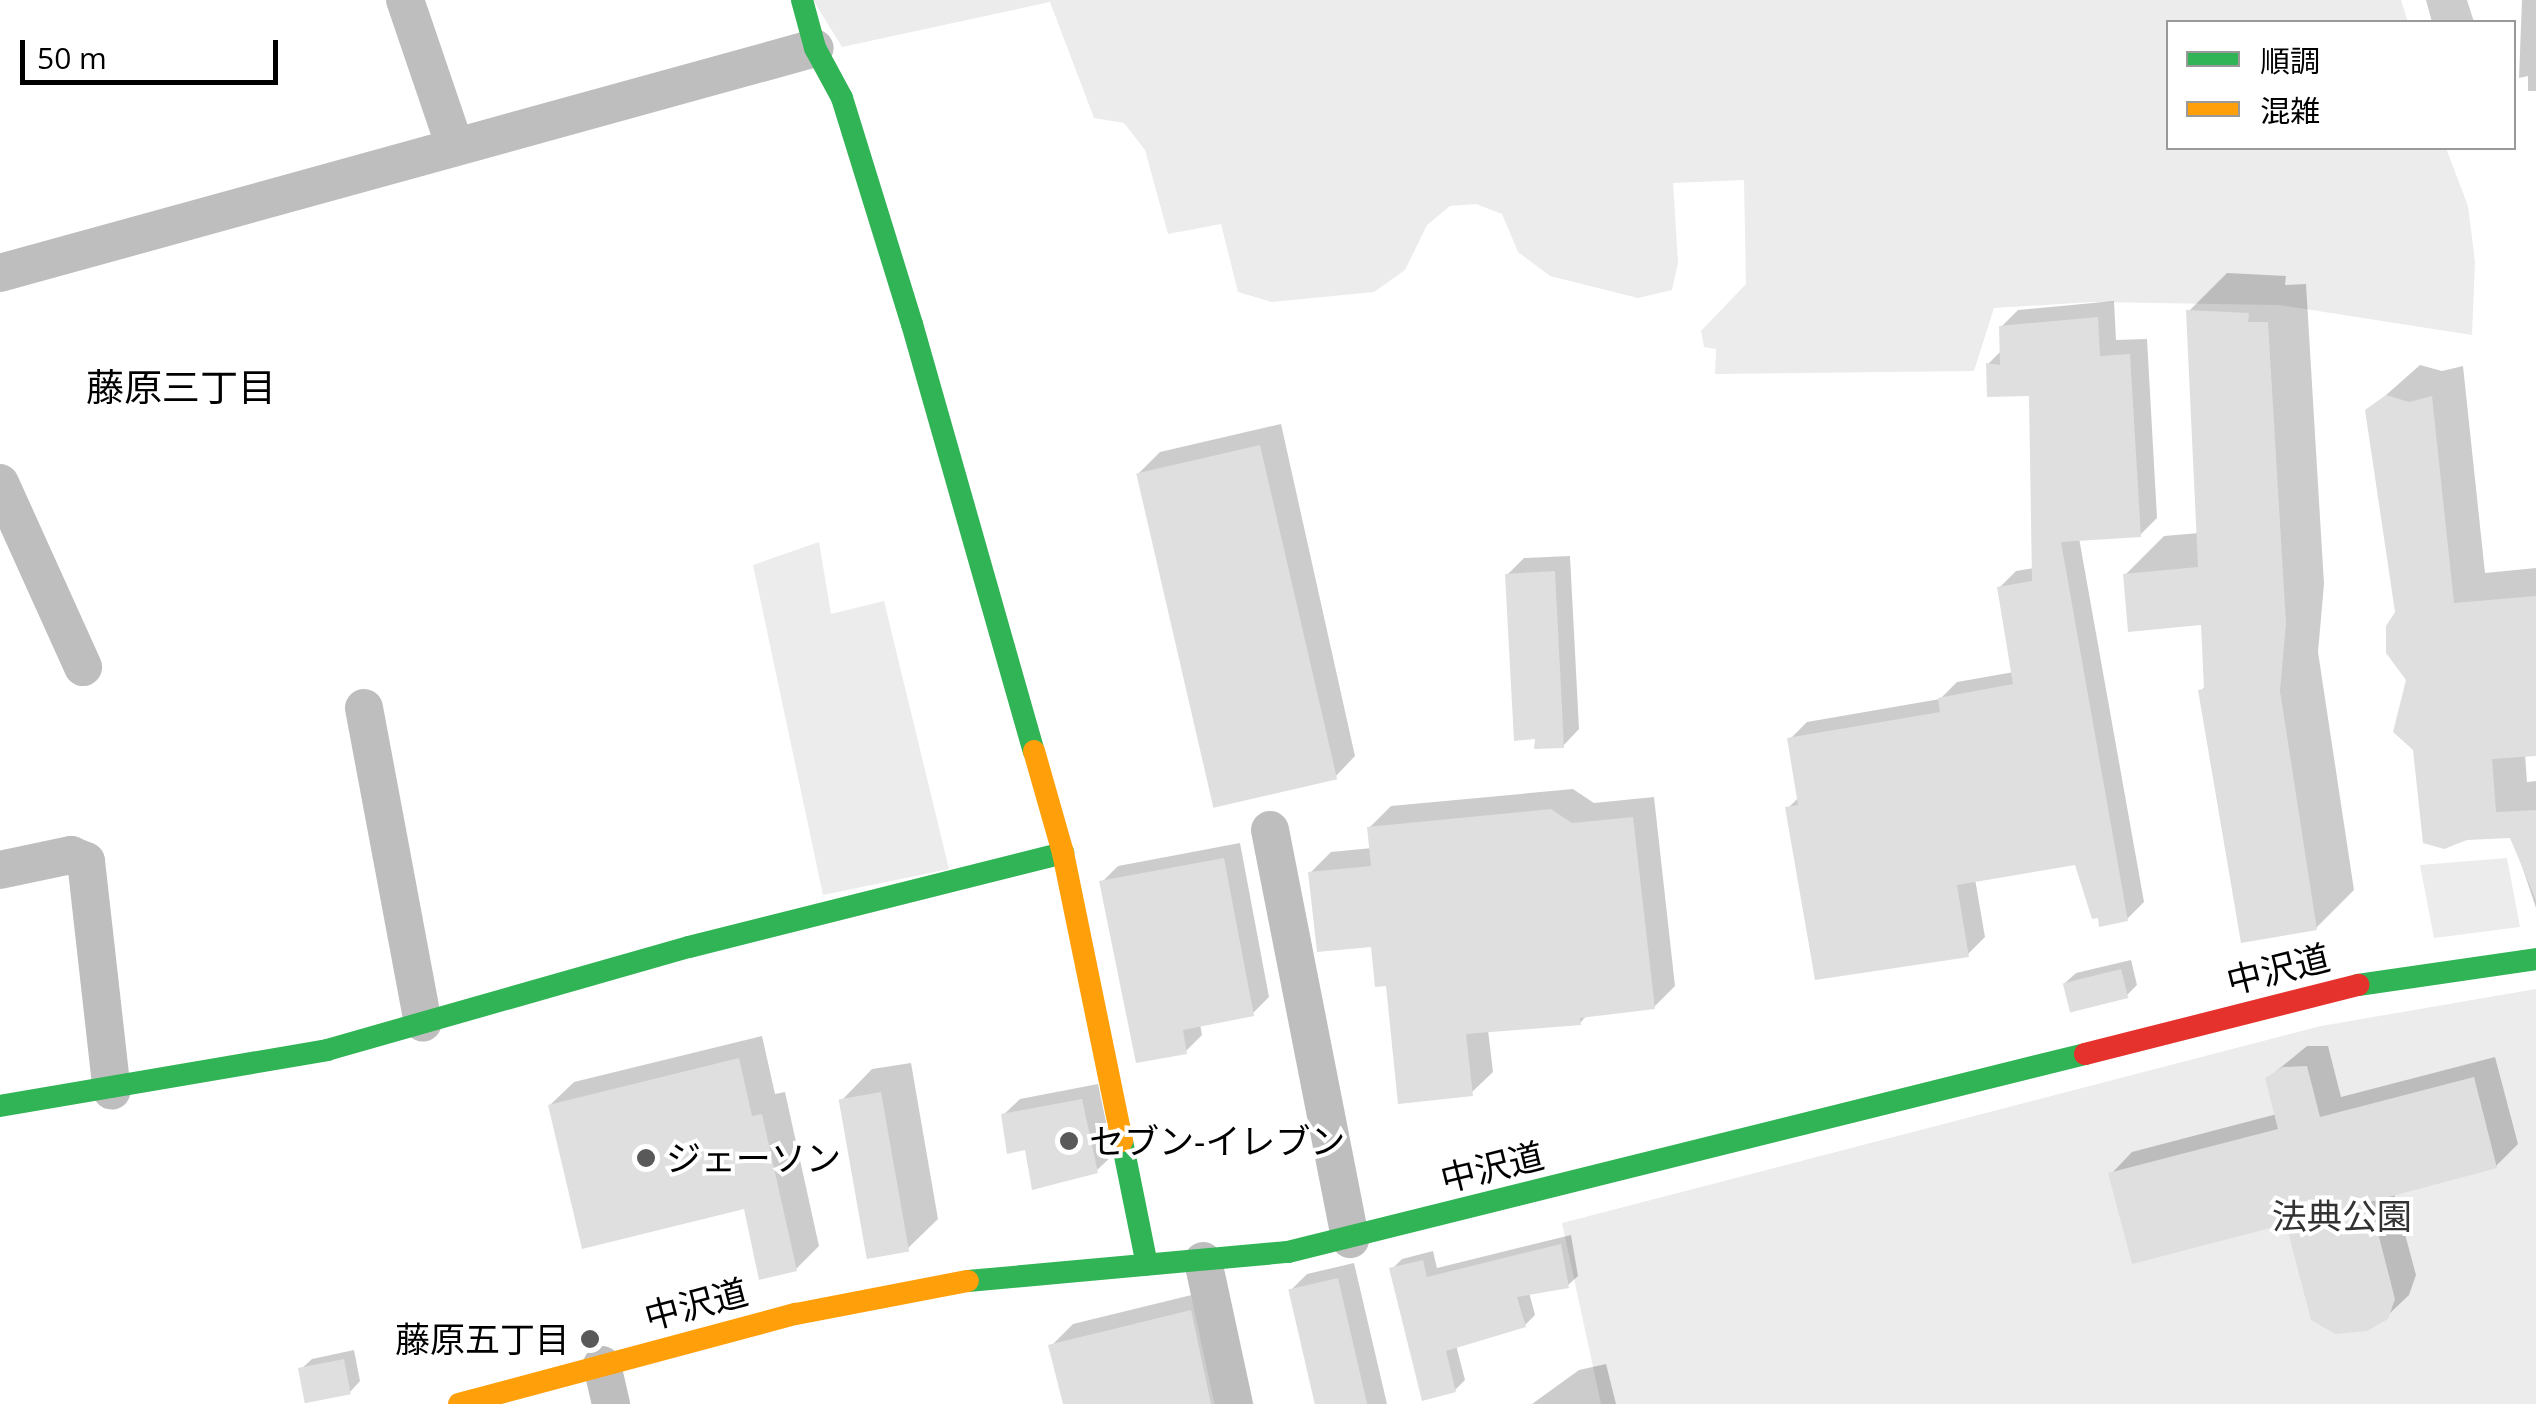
<!DOCTYPE html>
<html>
<head>
<meta charset="utf-8">
<style>
	body { margin:0 }
	#map { position:relative; width:2536px; height:1404px; overflow:hidden; background:#fff; font-family:"Open Sans","Noto Sans JP",sans-serif }
	div>[style] { position:absolute }
	.green>* { inset:0; background:#ececec }
	.shadow>* { inset:0; background:#0003 }
	.building>* { inset:0; background:#dfdfdf; transform-origin:0 0 }
	.street>* { height:38px; margin:-19px; padding:0 19px; transform-origin:19px; border-radius:19px; background:#bebebe }
	.fast>* { height:22px; margin:-11px; padding:0 11px; transform-origin:11px; border-radius:11px; background:#30b455 }
	.slow>* { height:22px; margin:-11px; padding:0 11px; transform-origin:11px; border-radius:11px; background:#ff9f0a }
	.jam>* { height:22px; margin:-11px; padding:0 11px; transform-origin:11px; border-radius:11px; background:#e5322d }
	.dots>* { width:28px; height:28px; translate:-50% -50%; box-sizing:border-box; border:5px solid #fff; border-radius:50% }
	span { translate:-50% -50%; white-space:nowrap; text-align:center; line-height:1.15; -webkit-text-stroke:8px #fff; paint-order:stroke }
	.street-label { font-size:35px; color:#000 }
	.poi-label { font-size:35px; color:#000 }
	.left { translate:0 -50%; text-align:left }
	.right { translate:-100% -50%; text-align:right }
	.park-label { font-size:35px; color:#333 }
	.neighbourhood-label { font-size:38px; color:#000 }
	.legend { position:absolute; left:2166px; top:20px; width:350px; height:130px; box-sizing:border-box; background:#fff; border:2px solid #999; margin:0; padding:12px 18px; list-style:none; font-size:30px; color:#000 }
	.legend li { display:flex; align-items:center; gap:20px; height:50px }
	.legend b { width:50px; border:2px solid #999 }
	.scale { position:absolute; left:20px; top:40px; width:258px; height:45px; box-sizing:border-box; border:5px solid #000; border-top:0; padding-left:12px; font-size:30px; line-height:35px; white-space:nowrap; color:#000; -webkit-text-stroke:8px #fff; paint-order:stroke }
</style>
</head>
<body>
<div id="map">
	<div class="green">
		<i style="clip-path:polygon(813px 0,2401px 0,2408px 22px,2168px 22px,2168px 148px,2446px 148px,2468px 206px,2475px 262px,2472px 335px,2279px 305px,2094px 302px,1994px 308px,1974px 371px,1715px 374px,1716px 349px,1704px 347px,1701px 331px,1746px 284px,1744px 180px,1673px 183px,1678px 263px,1672px 290px,1638px 298px,1550px 276px,1518px 252px,1502px 214px,1476px 204px,1450px 206px,1427px 225px,1405px 270px,1374px 292px,1272px 302px,1238px 292px,1221px 224px,1168px 234px,1145px 150px,1124px 123px,1094px 118px,1050px 2px,842px 47px)"></i>
		<i style="clip-path:polygon(819px 542px,831px 614px,884px 601px,949px 869px,823px 895px,753px 565px)"></i>
		<i style="clip-path:polygon(2507px 858px,2520px 927px,2434px 938px,2420px 865px)"></i>
		<i style="clip-path:polygon(2536px 989px,2536px 1404px,1601px 1404px,1562px 1223px,2321px 1026px)"></i>
	</div>
	<div class="shadow">
		<i style="clip-path:polygon(2426px 0,2467px 0,2474px 22px,2432px 22px)"></i>
		<i style="clip-path:polygon(2522px 0,2536px 0,2536px 91px,2528px 91px,2528px 76px,2519px 78px)"></i>
		<i style="clip-path:polygon(2227px 273px,2286px 276px,2285px 285px,2306px 284px,2324px 584px,2318px 652px,2354px 890px,2316px 928px,2201px 691px,2206px 685px,2204px 622px,2125px 575px,2164px 536px,2199px 533px,2189px 311px)"></i>
		<i style="clip-path:polygon(2114px 301px,2116px 340px,2147px 339px,2157px 518px,2140px 535px,2079px 538px,2144px 902px,2127px 919px,2076px 862px,1975px 879px,1985px 937px,1968px 954px,1788px 808px,1799px 797px,1790px 739px,1807px 722px,1940px 699px,1957px 682px,2014px 672px,1999px 588px,2016px 571px,2034px 568px,2031px 393px,1988px 364px,2002px 350px,2001px 327px,2018px 310px)"></i>
		<i style="clip-path:polygon(2420px 365px,2442px 371px,2463px 366px,2485px 573px,2536px 568px,2536px 753px,2525px 754px,2527px 782px,2536px 781px,2536px 908px,2512px 836px,2409px 680px,2368px 411px)"></i>
		<i style="clip-path:polygon(1281px 424px,1355px 756px,1334px 778px,1139px 473px,1160px 452px)"></i>
		<i style="clip-path:polygon(1570px 556px,1579px 729px,1563px 746px,1508px 574px,1524px 558px)"></i>
		<i style="clip-path:polygon(1573px 789px,1594px 803px,1654px 797px,1675px 986px,1654px 1007px,1587px 1015px,1580px 1023px,1488px 1030px,1493px 1072px,1471px 1093px,1373px 945px,1310px 873px,1331px 852px,1372px 848px,1370px 827px,1391px 806px)"></i>
		<i style="clip-path:polygon(1240px 843px,1269px 997px,1252px 1014px,1200px 1024px,1202px 1035px,1186px 1051px,1102px 882px,1118px 866px)"></i>
		<i style="clip-path:polygon(2131px 960px,2137px 985px,2126px 996px,2065px 983px,2076px 973px)"></i>
		<i style="clip-path:polygon(762px 1036px,775px 1094px,785px 1092px,819px 1246px,796px 1269px,746px 1206px,550px 1105px,574px 1082px)"></i>
		<i style="clip-path:polygon(2307px 1046px,2328px 1046px,2341px 1097px,2495px 1057px,2518px 1144px,2496px 1166px,2394px 1193px,2416px 1275px,2409px 1295px,2386px 1317px,2288px 1221px,2111px 1174px,2132px 1152px,2277px 1114px,2268px 1078px)"></i>
		<i style="clip-path:polygon(911px 1063px,938px 1219px,907px 1249px,842px 1100px,872px 1069px)"></i>
		<i style="clip-path:polygon(1098px 1084px,1113px 1155px,1096px 1171px,1027px 1147px,1003px 1115px,1020px 1099px)"></i>
		<i style="clip-path:polygon(1571px 1235px,1578px 1276px,1567px 1286px,1529px 1292px,1535px 1315px,1525px 1325px,1456px 1345px,1465px 1380px,1455px 1390px,1392px 1269px,1402px 1259px,1433px 1251px,1437px 1268px)"></i>
		<i style="clip-path:polygon(1354px 1263px,1387px 1404px,1318px 1404px,1291px 1290px,1307px 1274px)"></i>
		<i style="clip-path:polygon(1212px 1290px,1233px 1387px,1254px 1404px,1066px 1404px,1051px 1346px,1073px 1324px)"></i>
		<i style="clip-path:polygon(354px 1350px,360px 1381px,350px 1392px,301px 1369px,312px 1359px)"></i>
		<i style="clip-path:polygon(1606px 1364px,1616px 1404px,1532px 1404px,1579px 1370px)"></i>
	</div>
	<div class="building">
		<i style="clip-path:polygon(2186px 310px,2249px 313px,2248px 322px,2268px 322px,2286px 624px,2280px 691px,2317px 930px,2241px 943px,2198px 690px,2204px 689px,2201px 625px,2128px 632px,2123px 574px,2198px 567px)"></i>
		<i style="clip-path:polygon(2098px 317px,2100px 356px,2130px 354px,2141px 537px,2061px 542px,2128px 921px,2099px 927px,2098px 918px,2092px 919px,2075px 865px,1957px 885px,1969px 957px,1815px 980px,1785px 807px,1798px 805px,1787px 738px,1940px 712px,1938px 698px,2013px 684px,1997px 587px,2032px 581px,2029px 396px,1987px 397px,1986px 363px,2000px 365px,1999px 326px)"></i>
		<i style="clip-path:polygon(2386px 395px,2409px 402px,2432px 396px,2454px 603px,2536px 596px,2536px 756px,2492px 759px,2496px 812px,2536px 810px,2536px 900px,2510px 838px,2467px 840px,2444px 849px,2423px 843px,2413px 750px,2393px 732px,2406px 680px,2386px 653px,2386px 626px,2395px 612px,2365px 410px)"></i>
		<i style="left:1260px;top:445px;width:343px;height:127px;rotate:77deg"></i>
		<i style="clip-path:polygon(1555px 571px,1564px 748px,1534px 749px,1535px 739px,1514px 741px,1505px 574px)"></i>
		<i style="clip-path:polygon(1551px 809px,1572px 823px,1633px 817px,1655px 1009px,1580px 1018px,1581px 1025px,1466px 1034px,1473px 1096px,1398px 1104px,1386px 986px,1375px 987px,1371px 947px,1317px 952px,1308px 872px,1371px 866px,1367px 827px)"></i>
		<i style="clip-path:polygon(1224px 858px,1254px 1016px,1183px 1030px,1187px 1054px,1136px 1063px,1099px 881px)"></i>
		<i style="left:2121px;top:969px;width:30px;height:60px;rotate:76deg"></i>
		<i style="clip-path:polygon(739px 1058px,752px 1116px,762px 1114px,797px 1271px,759px 1280px,744px 1209px,582px 1249px,548px 1105px)"></i>
		<i style="clip-path:polygon(2307px 1066px,2320px 1117px,2474px 1077px,2497px 1168px,2370px 1202px,2395px 1299px,2388px 1319px,2367px 1331px,2335px 1334px,2311px 1320px,2286px 1224px,2132px 1264px,2108px 1173px,2278px 1129px,2265px 1078px,2283px 1067px)"></i>
		<i style="left:881px;top:1092px;width:162px;height:43px;rotate:80deg"></i>
		<i style="clip-path:polygon(1082px 1099px,1098px 1173px,1032px 1190px,1025px 1150px,1007px 1154px,1001px 1114px)"></i>
		<i style="clip-path:polygon(1561px 1244px,1569px 1288px,1517px 1297px,1526px 1327px,1446px 1351px,1456px 1392px,1422px 1401px,1389px 1268px,1423px 1260px,1427px 1277px)"></i>
		<i style="left:1338px;top:1278px;width:130px;height:51px;rotate:77deg"></i>
		<i style="clip-path:polygon(1191px 1310px,1211px 1404px,1063px 1404px,1048px 1345px)"></i>
		<i style="left:344px;top:1359px;width:36px;height:47px;rotate:79deg"></i>
	</div>
	<div class="street">
		<i style="left:405px;top:0;width:155px;rotate:71.2deg"></i>
		<i style="left:0;top:273px;width:845px;rotate:-15.43deg"></i>
		<i style="left:0;top:483px;width:202px;rotate:65.7deg"></i>
		<i style="left:364px;top:708px;width:320px;rotate:79.4deg"></i>
		<i style="left:1270px;top:830px;width:417px;rotate:78.9deg"></i>
		<i style="left:0;top:870px;width:73px;rotate:-11.9deg"></i>
		<i style="left:71px;top:855px;width:16px;rotate:22deg"></i>
		<i style="left:86px;top:861px;width:231px;rotate:83.6deg"></i>
		<i style="left:1203px;top:1261px;width:146px;rotate:77.8deg"></i>
		<i style="left:602px;top:1365px;width:40px;rotate:77deg"></i>
	</div>
	<div class="fast">
		<i style="left:802px;top:0;width:50px;rotate:74.8deg"></i>
		<i style="left:815px;top:48px;width:57px;rotate:61.6deg"></i>
		<i style="left:842px;top:98px;width:237px;rotate:72.8deg"></i>
		<i style="left:912px;top:324px;width:444px;rotate:74.1deg"></i>
		<i style="left:2358px;top:985px;width:180px;rotate:-8.3deg"></i>
		<i style="left:0;top:1106px;width:332px;rotate:-9.7deg"></i>
		<i style="left:327px;top:1050px;width:376px;rotate:-15.9deg"></i>
		<i style="left:689px;top:947px;width:386px;rotate:-14.1deg"></i>
		<i style="left:1122px;top:1141px;width:126px;rotate:78.6deg"></i>
		<i style="left:968px;top:1281px;width:321px;rotate:-5.2deg"></i>
		<i style="left:1288px;top:1252px;width:821px;rotate:-13.95deg"></i>
	</div>
	<div class="slow">
		<i style="left:1034px;top:751px;width:106px;rotate:74.1deg"></i>
		<i style="left:1063px;top:853px;width:294px;rotate:78.4deg"></i>
		<i style="left:459px;top:1404px;width:349px;rotate:-15deg"></i>
		<i style="left:796px;top:1314px;width:175px;rotate:-10.9deg"></i>
	</div>
	<div class="jam">
		<i style="left:2085px;top:1054px;width:282px;rotate:-14.2deg"></i>
	</div>
	<div class="dots">
		<i style="left:1069px;top:1141px;background:#595959"></i>
		<i style="left:646px;top:1158px;background:#595959"></i>
		<i style="left:590px;top:1339px;background:#595959"></i>
	</div>
	<div class="street-label">
		<span style="left:2278px;top:969px;rotate:-14deg">中沢道</span>
		<span style="left:1492px;top:1167px;rotate:-14deg">中沢道</span>
		<span style="left:696px;top:1304px;rotate:-15deg">中沢道</span>
	</div>
	<div class="poi-label">
		<span class="left" style="left:1089px;top:1141px">セブン-イレブン</span>
		<span class="left" style="left:666px;top:1158px">ジェーソン</span>
		<span class="right" style="left:570px;top:1339px">藤原五丁目</span>
	</div>
	<div class="park-label">
		<span style="left:2342px;top:1216px">法典公園</span>
	</div>
	<div class="neighbourhood-label">
		<span style="left:181px;top:387px">藤原三丁目</span>
	</div>
	<ul class="legend">
	<li><b style="height:12px;background:#30b455"></b>順調</li>
	<li><b style="height:12px;background:#ff9f0a"></b>混雑</li>
	</ul>
	<div class="scale">50 m</div>
</div>
</body>
</html>
